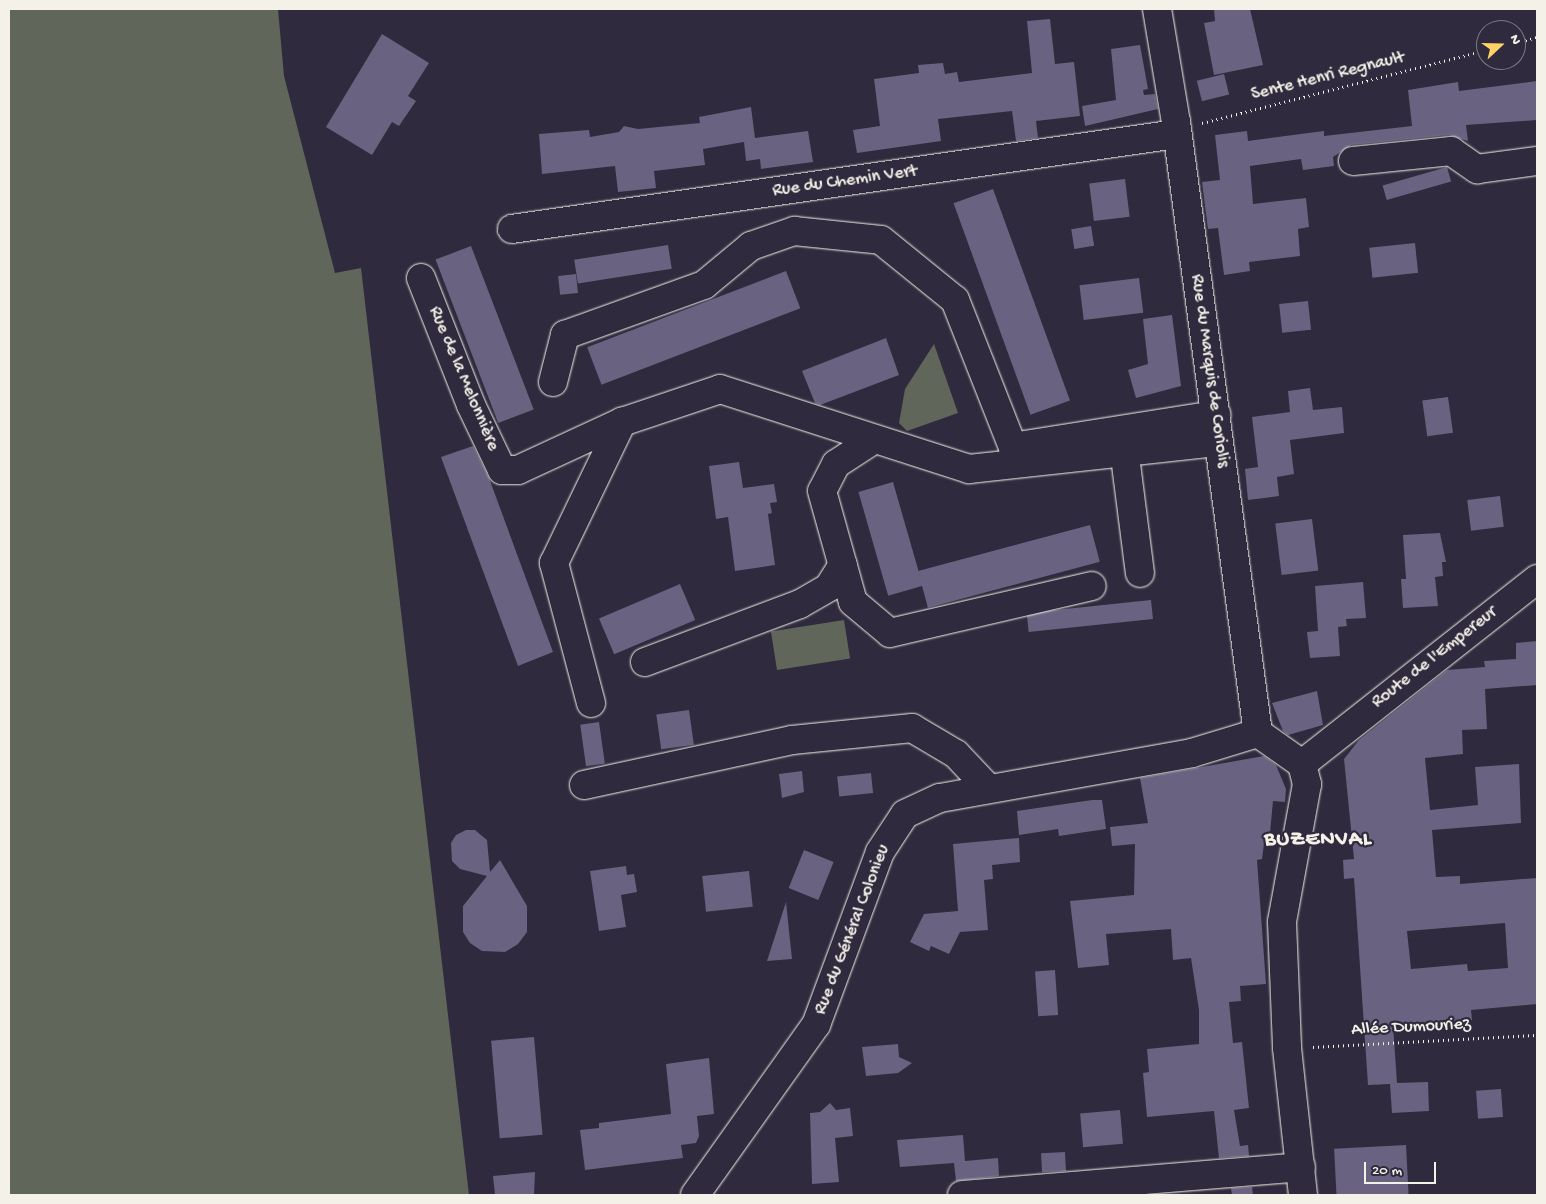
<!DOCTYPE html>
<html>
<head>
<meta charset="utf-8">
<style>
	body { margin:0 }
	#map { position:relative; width:1546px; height:1204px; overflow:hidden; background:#2f2a3d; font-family:"Gochi Hand",sans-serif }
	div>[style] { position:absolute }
	.green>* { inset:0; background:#606659; transform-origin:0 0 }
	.building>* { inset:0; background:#696280; transform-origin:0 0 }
	.path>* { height:3px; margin-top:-1.5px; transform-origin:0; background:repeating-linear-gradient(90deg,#f4f1e8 0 1px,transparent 0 5px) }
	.roads { filter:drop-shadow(0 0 1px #f4f1e8) drop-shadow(0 0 1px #f4f1e8) }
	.minor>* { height:28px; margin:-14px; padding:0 14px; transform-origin:14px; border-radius:14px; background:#2f2a3d }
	span { translate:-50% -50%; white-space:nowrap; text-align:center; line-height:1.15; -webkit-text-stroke:4.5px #2f2a3d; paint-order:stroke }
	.street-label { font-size:18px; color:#f4f1e8 }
	.district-label { font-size:22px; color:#f4f1e8; font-weight:700; letter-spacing:1px }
	.frame { position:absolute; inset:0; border:10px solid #f4f1e8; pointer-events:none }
	.north { position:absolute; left:1476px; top:20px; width:50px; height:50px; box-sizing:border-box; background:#2f2a3d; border:1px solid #7e7a81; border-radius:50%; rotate:69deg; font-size:14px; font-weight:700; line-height:20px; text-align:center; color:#f4f1e8 }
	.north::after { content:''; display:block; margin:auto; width:18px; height:22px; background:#ffd166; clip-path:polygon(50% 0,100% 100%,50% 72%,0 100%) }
	.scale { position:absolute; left:1364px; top:1162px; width:72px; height:22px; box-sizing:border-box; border:2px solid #f4f1e8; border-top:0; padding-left:6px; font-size:15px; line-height:18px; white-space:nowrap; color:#f4f1e8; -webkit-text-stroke:4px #2f2a3d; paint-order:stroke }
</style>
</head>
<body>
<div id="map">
	<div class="green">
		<i style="clip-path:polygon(9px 9px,278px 9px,284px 76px,335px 273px,361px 268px,469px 1195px,9px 1195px)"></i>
		<i style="clip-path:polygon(934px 344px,958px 413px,907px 431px,899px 423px,905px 389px)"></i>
		<i style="left:844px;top:620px;width:39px;height:74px;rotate:81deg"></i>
	</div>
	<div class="building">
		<i style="clip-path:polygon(1214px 9px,1250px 9px,1263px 65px,1214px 75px,1204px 23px,1215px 21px)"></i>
		<i style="clip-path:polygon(1050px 19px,1055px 64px,1074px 62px,1080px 116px,1036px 121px,1038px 138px,1016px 141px,1012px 111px,938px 119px,941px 141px,857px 153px,853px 130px,880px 126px,874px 79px,919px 73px,918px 65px,943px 63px,945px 74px,957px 72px,959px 82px,1032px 73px,1027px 21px)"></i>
		<i style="clip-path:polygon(382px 34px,429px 63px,408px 96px,416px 101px,399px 126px,392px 122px,372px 155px,326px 127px)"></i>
		<i style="clip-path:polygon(1140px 45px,1148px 89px,1143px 90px,1144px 95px,1155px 94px,1158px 109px,1085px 126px,1082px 106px,1116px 100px,1111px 49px)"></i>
		<i style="left:1224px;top:74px;width:21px;height:28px;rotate:76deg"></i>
		<i style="clip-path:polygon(1537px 81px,1537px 120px,1466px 125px,1468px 141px,1449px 135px,1351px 145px,1333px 157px,1334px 166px,1303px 170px,1301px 159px,1250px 166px,1253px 204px,1306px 198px,1309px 227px,1298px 229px,1300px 256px,1249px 262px,1250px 271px,1224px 275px,1218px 228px,1208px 229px,1202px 182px,1220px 180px,1215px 135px,1247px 131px,1248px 141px,1324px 131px,1324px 136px,1412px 126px,1408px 90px,1458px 82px,1459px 91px)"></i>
		<i style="clip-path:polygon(751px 107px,755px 138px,808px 131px,813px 162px,761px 169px,760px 159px,746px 161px,744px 142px,703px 149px,705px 165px,654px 171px,656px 188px,618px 192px,615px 166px,542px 174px,539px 134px,589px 130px,590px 137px,619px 132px,624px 126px,638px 129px,700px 123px,699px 117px)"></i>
		<i style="left:1447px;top:167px;width:15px;height:67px;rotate:74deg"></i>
		<i style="left:1125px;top:179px;width:38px;height:36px;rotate:83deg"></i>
		<i style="left:993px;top:189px;width:225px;height:42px;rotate:70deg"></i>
		<i style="left:1091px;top:226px;width:20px;height:20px;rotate:81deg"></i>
		<i style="left:1415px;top:243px;width:30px;height:46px;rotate:84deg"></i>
		<i style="left:668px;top:245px;width:24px;height:95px;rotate:81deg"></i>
		<i style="left:471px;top:246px;width:175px;height:38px;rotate:69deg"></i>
		<i style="left:786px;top:271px;width:40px;height:213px;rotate:69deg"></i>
		<i style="left:576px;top:274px;width:19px;height:18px;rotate:84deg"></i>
		<i style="left:1139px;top:278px;width:35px;height:60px;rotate:83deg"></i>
		<i style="left:1308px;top:301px;width:29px;height:29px;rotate:84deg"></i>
		<i style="clip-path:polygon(1172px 315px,1181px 386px,1136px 398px,1128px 370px,1148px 364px,1143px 319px)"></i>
		<i style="clip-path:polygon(886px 338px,899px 375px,820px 405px,815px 403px,802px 371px)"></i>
		<i style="clip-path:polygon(1310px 388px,1313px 410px,1342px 407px,1344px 433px,1290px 440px,1294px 474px,1277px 477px,1279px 496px,1248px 500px,1245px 469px,1258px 467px,1252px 417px,1290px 412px,1288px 391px)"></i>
		<i style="left:1448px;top:397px;width:36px;height:26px;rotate:82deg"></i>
		<i style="clip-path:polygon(473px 446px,489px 478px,553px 652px,518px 666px,441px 457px)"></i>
		<i style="clip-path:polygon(739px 462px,743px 488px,774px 484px,777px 502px,770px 503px,772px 513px,768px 514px,775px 565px,735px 571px,728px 517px,716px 519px,709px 466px)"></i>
		<i style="left:893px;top:482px;width:108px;height:36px;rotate:74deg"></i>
		<i style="left:1500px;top:496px;width:31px;height:33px;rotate:83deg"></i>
		<i style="left:1312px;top:519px;width:52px;height:37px;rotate:83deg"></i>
		<i style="left:1090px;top:525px;width:38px;height:178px;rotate:75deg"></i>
		<i style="clip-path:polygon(1440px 533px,1446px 562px,1442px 562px,1443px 576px,1435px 577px,1438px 606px,1403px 608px,1401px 579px,1406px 579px,1403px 535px)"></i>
		<i style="clip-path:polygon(1363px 582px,1366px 618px,1346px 619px,1347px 626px,1338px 627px,1340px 656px,1310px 658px,1307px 632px,1318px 631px,1315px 586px)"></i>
		<i style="left:680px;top:584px;width:39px;height:88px;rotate:67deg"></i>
		<i style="left:1151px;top:600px;width:19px;height:125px;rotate:84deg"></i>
		<i style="clip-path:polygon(evenodd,1537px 641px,1537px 685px,1485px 689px,1487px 729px,1462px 730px,1463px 754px,1425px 758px,1430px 810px,1478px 805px,1475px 767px,1519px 764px,1521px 823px,1432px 830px,1436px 877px,1460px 876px,1460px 884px,1537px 878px,1537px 1004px,1471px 1010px,1472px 1020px,1393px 1025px,1397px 1083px,1428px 1082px,1429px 1111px,1392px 1113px,1390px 1084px,1368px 1085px,1354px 878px,1344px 879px,1343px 860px,1354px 859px,1344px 759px,1359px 740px,1447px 670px,1485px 667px,1484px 661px,1516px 659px,1516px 643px,1537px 641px,1505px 923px,1508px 968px,1468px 971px,1467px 964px,1411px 969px,1407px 931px,1505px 923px)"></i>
		<i style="clip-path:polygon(1317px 691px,1323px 725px,1288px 735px,1283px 731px,1272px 703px)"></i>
		<i style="left:689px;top:710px;width:35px;height:33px;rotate:82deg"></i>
		<i style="left:599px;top:722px;width:42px;height:19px;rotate:82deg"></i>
		<i style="clip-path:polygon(1264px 756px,1276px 765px,1286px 789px,1285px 802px,1273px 801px,1269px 844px,1264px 844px,1262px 859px,1257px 860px,1266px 984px,1240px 986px,1241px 1001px,1229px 1002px,1233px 1043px,1242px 1042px,1249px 1108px,1234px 1110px,1240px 1146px,1248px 1145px,1249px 1156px,1219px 1158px,1214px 1111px,1147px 1117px,1143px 1073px,1149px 1072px,1147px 1049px,1199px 1044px,1199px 1010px,1191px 958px,1173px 960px,1171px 929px,1106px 934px,1109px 965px,1078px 968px,1070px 901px,1134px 895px,1135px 844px,1112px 846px,1110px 827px,1148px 823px,1140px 778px)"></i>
		<i style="clip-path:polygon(802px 771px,804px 792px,782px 798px,779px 774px)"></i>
		<i style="left:871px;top:773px;width:20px;height:34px;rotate:84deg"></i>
		<i style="clip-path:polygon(1092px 800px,1102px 800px,1106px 829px,1059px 836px,1058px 829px,1019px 835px,1017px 811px)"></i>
		<i style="clip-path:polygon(466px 830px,475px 830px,487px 840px,490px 872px,500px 860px,527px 906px,527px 932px,518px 944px,505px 952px,482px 951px,470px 943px,463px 932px,463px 906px,487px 876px,460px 869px,452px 861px,451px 843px,456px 835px)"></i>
		<i style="clip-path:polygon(1019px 838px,1020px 862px,992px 865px,993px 879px,984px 880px,988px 930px,960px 932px,949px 954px,931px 946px,929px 951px,910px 942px,924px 914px,958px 911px,953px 844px)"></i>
		<i style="left:804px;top:850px;width:32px;height:41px;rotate:22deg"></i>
		<i style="clip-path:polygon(626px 866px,627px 875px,634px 874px,637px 892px,621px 895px,626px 927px,599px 931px,590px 871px)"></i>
		<i style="left:749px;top:871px;width:36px;height:47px;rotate:84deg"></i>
		<i style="clip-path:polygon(786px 902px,792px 959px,767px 961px)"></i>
		<i style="left:1055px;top:970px;width:45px;height:20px;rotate:86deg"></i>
		<i style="left:534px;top:1037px;width:98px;height:43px;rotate:85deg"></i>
		<i style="clip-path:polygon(898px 1044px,899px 1057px,912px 1063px,898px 1073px,866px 1076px,862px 1047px)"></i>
		<i style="clip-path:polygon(709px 1058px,714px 1114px,697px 1116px,699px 1136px,696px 1143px,681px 1145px,683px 1158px,585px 1170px,580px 1130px,599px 1128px,599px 1123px,671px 1114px,666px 1064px)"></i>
		<i style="left:1501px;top:1089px;width:28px;height:25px;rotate:86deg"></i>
		<i style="clip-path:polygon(830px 1103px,836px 1110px,850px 1108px,853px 1136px,835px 1138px,839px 1182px,812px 1184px,810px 1113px,820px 1112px)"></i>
		<i style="left:1120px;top:1110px;width:34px;height:40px;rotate:85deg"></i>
		<i style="clip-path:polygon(963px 1135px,965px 1161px,998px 1158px,999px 1176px,956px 1181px,954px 1163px,900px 1167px,897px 1140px)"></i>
		<i style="left:1406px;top:1145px;width:50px;height:72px;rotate:87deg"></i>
		<i style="left:1065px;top:1152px;width:19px;height:24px;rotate:87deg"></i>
		<i style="clip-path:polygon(535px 1172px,534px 1195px,495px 1195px,493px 1176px)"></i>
		<i style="clip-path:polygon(1252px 1187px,1253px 1195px,1232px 1195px,1231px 1188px)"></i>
	</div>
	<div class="path">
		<i style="left:1516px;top:43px;width:22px;rotate:-16deg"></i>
		<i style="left:1202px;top:123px;width:293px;rotate:-14.4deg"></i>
		<i style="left:1313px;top:1047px;width:224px;rotate:-3.1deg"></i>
	</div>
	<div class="roads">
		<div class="minor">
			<i style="left:1157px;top:9px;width:115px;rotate:80.5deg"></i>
			<i style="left:1176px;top:122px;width:616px;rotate:82.36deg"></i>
			<i style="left:1353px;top:161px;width:99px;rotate:-5.8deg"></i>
			<i style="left:1451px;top:151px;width:32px;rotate:35deg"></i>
			<i style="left:1477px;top:169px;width:61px;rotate:-7.6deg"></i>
			<i style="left:512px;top:229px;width:672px;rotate:-8.13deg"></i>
			<i style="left:421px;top:278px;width:136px;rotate:68.5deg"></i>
			<i style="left:471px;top:405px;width:72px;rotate:64.5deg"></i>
			<i style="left:502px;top:470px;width:16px"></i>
			<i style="left:518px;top:470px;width:115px;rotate:-24.8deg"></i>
			<i style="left:553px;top:382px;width:49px;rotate:-75.7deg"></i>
			<i style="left:565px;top:335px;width:148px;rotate:-19.8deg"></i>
			<i style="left:704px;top:285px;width:61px;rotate:-39.7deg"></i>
			<i style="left:751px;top:246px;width:46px;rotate:-19.2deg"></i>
			<i style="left:794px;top:231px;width:87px;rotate:5.9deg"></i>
			<i style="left:881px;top:240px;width:95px;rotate:39deg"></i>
			<i style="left:955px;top:300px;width:158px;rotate:68.5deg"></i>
			<i style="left:1013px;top:447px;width:206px;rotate:-9deg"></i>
			<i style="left:1122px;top:433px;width:141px;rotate:82.7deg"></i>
			<i style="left:873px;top:440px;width:44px;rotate:147deg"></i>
			<i style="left:836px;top:464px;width:30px;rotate:117deg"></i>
			<i style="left:822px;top:491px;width:115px;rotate:74.4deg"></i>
			<i style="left:853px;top:602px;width:48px;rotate:40deg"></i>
			<i style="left:890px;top:633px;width:207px;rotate:-13.1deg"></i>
			<i style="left:645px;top:662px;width:165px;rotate:-20.5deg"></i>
			<i style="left:800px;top:604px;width:34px;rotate:-30deg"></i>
			<i style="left:829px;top:587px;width:26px;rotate:-58deg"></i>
			<i style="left:591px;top:703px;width:145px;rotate:-104.8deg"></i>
			<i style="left:554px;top:563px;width:157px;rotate:-64.3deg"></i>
			<i style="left:622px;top:422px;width:103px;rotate:-18.6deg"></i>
			<i style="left:720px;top:389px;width:262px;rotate:17.8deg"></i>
			<i style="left:969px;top:469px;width:251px;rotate:-6.2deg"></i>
			<i style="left:1258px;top:733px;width:54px;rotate:35.2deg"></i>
			<i style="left:1302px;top:764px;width:21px;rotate:76deg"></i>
			<i style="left:1307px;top:784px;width:140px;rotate:100.3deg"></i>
			<i style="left:1282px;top:922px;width:126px;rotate:87.7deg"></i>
			<i style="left:1287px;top:1048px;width:148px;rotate:83.8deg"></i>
			<i style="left:1302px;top:764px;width:299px;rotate:-38.2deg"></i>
			<i style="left:584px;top:785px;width:213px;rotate:-12.2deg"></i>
			<i style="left:792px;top:740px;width:121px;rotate:-5.7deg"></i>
			<i style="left:912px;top:728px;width:51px;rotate:30.6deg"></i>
			<i style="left:956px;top:754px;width:48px;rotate:46.7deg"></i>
			<i style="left:695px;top:1195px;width:209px;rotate:-54.6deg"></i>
			<i style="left:816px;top:1025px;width:184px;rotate:-69.7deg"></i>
			<i style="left:880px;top:852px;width:45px;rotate:-56.7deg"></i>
			<i style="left:905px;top:814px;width:38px;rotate:-25deg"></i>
			<i style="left:940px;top:798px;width:256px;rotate:-10.1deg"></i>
			<i style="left:1192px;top:753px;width:69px;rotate:-16.9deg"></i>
			<i style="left:962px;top:1195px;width:340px;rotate:-4.7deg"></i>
		</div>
	</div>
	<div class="street-label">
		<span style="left:1328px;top:77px;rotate:-14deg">Sente Henri Regnault</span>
		<span style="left:845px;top:182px;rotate:-8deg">Rue du Chemin Vert</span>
		<span style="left:1209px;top:371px;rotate:82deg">Rue du Marquis de Coriolis</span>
		<span style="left:463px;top:379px;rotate:67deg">Rue de la Melonnière</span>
		<span style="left:1435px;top:658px;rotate:-38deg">Route de l'Empereur</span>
		<span style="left:853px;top:930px;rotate:-69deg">Rue du Général Colonieu</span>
		<span style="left:1411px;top:1028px;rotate:-3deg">Allée Dumouriez</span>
	</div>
	<div class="district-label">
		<span style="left:1318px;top:841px">BUZENVAL</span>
	</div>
	<div class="frame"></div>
	<div class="north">N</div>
	<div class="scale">20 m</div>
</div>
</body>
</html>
